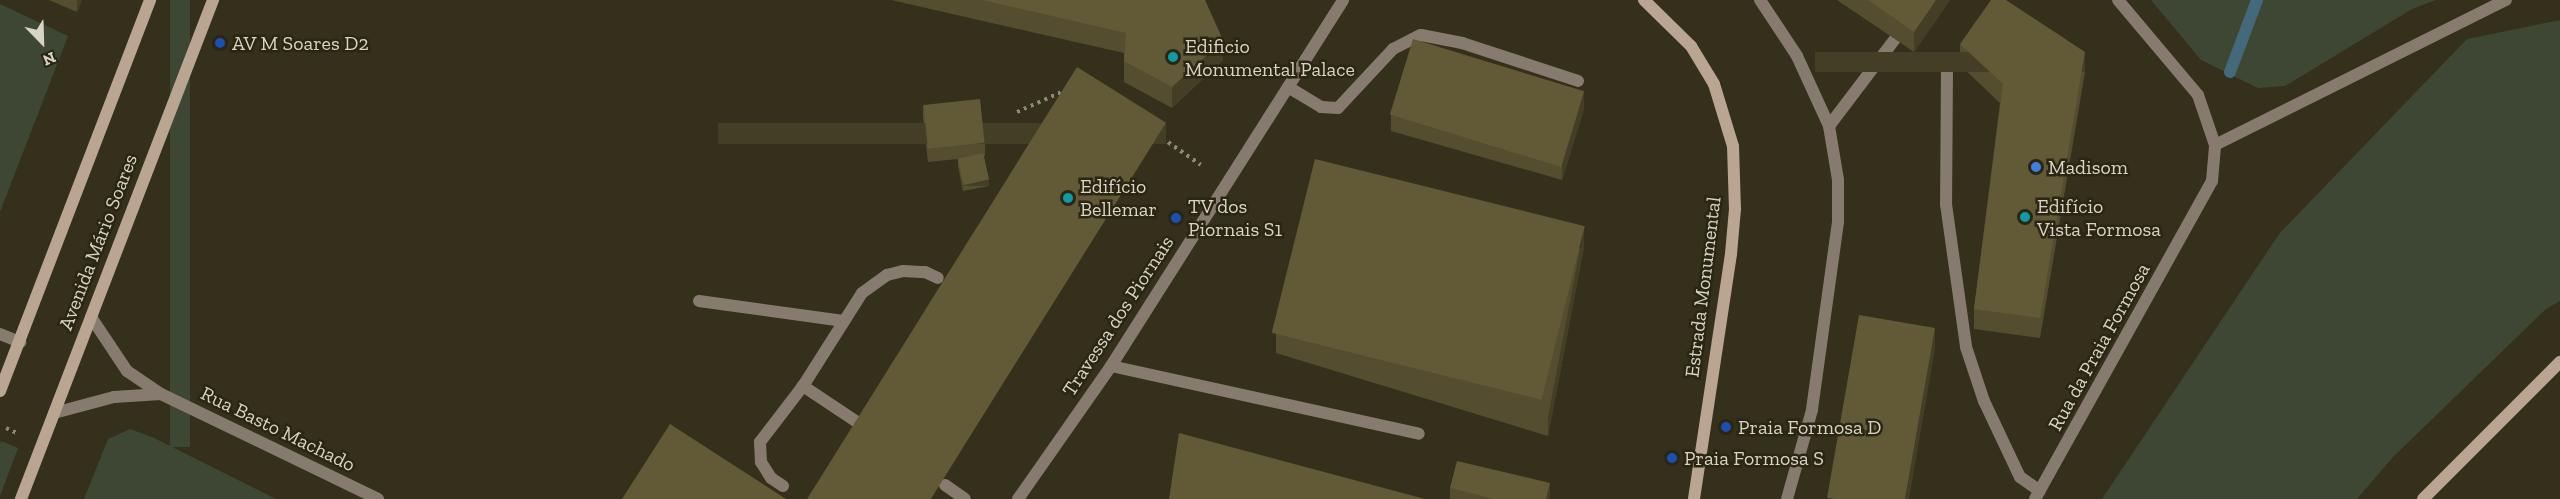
<!DOCTYPE html>
<html>
<head>
<meta charset="utf-8">
<style>
	body { margin:0 }
	#map { position:relative; width:2560px; height:499px; overflow:hidden; background:#35301b; font-family:"Zilla Slab",serif }
	div>[style] { position:absolute }
	.green>* { inset:0; background:#3e4734; transform-origin:0 0 }
	.stream>* { height:12px; margin:-6px; padding:0 6px; transform-origin:6px; border-radius:6px; background:#43697b }
	.path>* { height:4px; margin-top:-2px; transform-origin:0; background:repeating-linear-gradient(90deg,#8d8978 0 3px,transparent 0 7.5px) }
	.service>* { height:12px; margin:-6px; padding:0 6px; transform-origin:6px; border-radius:6px; background:#877b6f }
	.minor>* { height:12px; margin:-6px; padding:0 6px; transform-origin:6px; border-radius:6px; background:#877b6f }
	.secondary>* { height:12px; margin:-6px; padding:0 6px; transform-origin:6px; border-radius:6px; background:#b9a592 }
	.wall>* { inset:0; background:#544d2f }
	.shaded-wall>* { inset:0; background:#453e26; transform-origin:0 0 }
	.building>* { inset:0; background:#625937; transform-origin:0 0 }
	.dots>* { width:16px; height:16px; translate:-50% -50%; box-sizing:border-box; border:3px solid #2b2612; border-radius:50% }
	span { translate:-50% -50%; white-space:nowrap; text-align:center; line-height:1.15; -webkit-text-stroke:5px #2b2612; paint-order:stroke }
	.poi-label { font-size:20px; color:#d7d4c7 }
	.left { translate:0 -50%; text-align:left }
	.street-label { font-size:20px; color:#d7d4c7 }
	.north { position:absolute; left:12px; top:12px; width:60px; height:60px; -webkit-text-stroke:4px #2b2612; paint-order:stroke; rotate:157deg; font-size:16px; font-weight:700; line-height:24px; text-align:center; color:#d7d4c7 }
	.north::after { content:''; display:block; margin:auto; width:21px; height:27px; background:#d7d4c7; clip-path:polygon(50% 0,100% 100%,50% 72%,0 100%) }
</style>
</head>
<body>
<div id="map">
	<div class="green">
		<i style="left:170px;top:0;width:20px;height:447px"></i>
		<i style="clip-path:polygon(2151px 0,2436px 0,2412px 9px,2285px 86px,2258px 88px,2201px 60px)"></i>
		<i style="clip-path:polygon(0 4px,68px 36px,0 212px)"></i>
		<i style="clip-path:polygon(2560px 20px,2560px 301px,2546px 309px,2393px 457px,2357px 499px,2102px 499px,2279px 234px,2467px 39px)"></i>
		<i style="clip-path:polygon(130px 429px,152px 437px,276px 499px,84px 499px,108px 439px)"></i>
		<i style="clip-path:polygon(1px 441px,18px 448px,0 496px,0 444px)"></i>
	</div>
	<div class="stream">
		<i style="left:2230px;top:72px;width:77px;rotate:-69.4deg"></i>
	</div>
	<div class="path">
		<i style="left:1017px;top:112px;width:51px;rotate:-24.1deg"></i>
		<i style="left:1162px;top:138px;width:47px;rotate:34.7deg"></i>
		<i style="left:6px;top:428px;width:14px;rotate:25deg"></i>
	</div>
	<div class="service">
		<i style="left:1760px;top:0;width:67px;rotate:56.5deg"></i>
		<i style="left:1797px;top:56px;width:77px;rotate:65.4deg"></i>
		<i style="left:1829px;top:126px;width:55px;rotate:80.5deg"></i>
		<i style="left:1838px;top:180px;width:42px;rotate:90deg"></i>
		<i style="left:1838px;top:222px;width:190px;rotate:97.9deg"></i>
		<i style="left:1812px;top:410px;width:92px;rotate:105.7deg"></i>
		<i style="left:1947px;top:68px;width:136px;rotate:90.4deg"></i>
		<i style="left:1946px;top:204px;width:144px;rotate:82deg"></i>
		<i style="left:1966px;top:347px;width:57px;rotate:71.6deg"></i>
		<i style="left:1984px;top:401px;width:84px;rotate:64.7deg"></i>
		<i style="left:2020px;top:477px;width:24px;rotate:35deg"></i>
		<i style="left:1288px;top:87px;width:39px;rotate:31deg"></i>
		<i style="left:1321px;top:107px;width:17px;rotate:3deg"></i>
		<i style="left:1338px;top:108px;width:81px;rotate:-47deg"></i>
		<i style="left:1393px;top:49px;width:31px;rotate:-27deg"></i>
		<i style="left:1421px;top:35px;width:42px;rotate:11deg"></i>
		<i style="left:1462px;top:43px;width:122px;rotate:18.1deg"></i>
		<i style="left:1829px;top:126px;width:109px;rotate:-52.8deg"></i>
		<i style="left:2215px;top:145px;width:325px;rotate:-26.5deg"></i>
		<i style="left:699px;top:301px;width:146px;rotate:7.9deg"></i>
		<i style="left:1111px;top:366px;width:315px;rotate:12.4deg"></i>
		<i style="left:860px;top:424px;width:69px;rotate:-146.3deg"></i>
		<i style="left:803px;top:386px;width:110px;rotate:-57.6deg"></i>
		<i style="left:862px;top:293px;width:31px;rotate:-36deg"></i>
		<i style="left:887px;top:275px;width:16px;rotate:-14deg"></i>
		<i style="left:903px;top:271px;width:22px;rotate:3deg"></i>
		<i style="left:925px;top:272px;width:14px;rotate:25deg"></i>
		<i style="left:945px;top:485px;width:24px;rotate:35deg"></i>
		<i style="left:783px;top:486px;width:14px;rotate:-146deg"></i>
		<i style="left:771px;top:478px;width:19px;rotate:-122deg"></i>
		<i style="left:761px;top:462px;width:20px;rotate:-93deg"></i>
		<i style="left:760px;top:442px;width:71px;rotate:-52.5deg"></i>
	</div>
	<div class="minor">
		<i style="left:91px;top:317px;width:65px;rotate:56.3deg"></i>
		<i style="left:127px;top:371px;width:41px;rotate:34.1deg"></i>
		<i style="left:161px;top:394px;width:241px;rotate:25.8deg"></i>
		<i style="left:0;top:334px;width:22px;rotate:22deg"></i>
		<i style="left:54px;top:413px;width:62px;rotate:-14.9deg"></i>
		<i style="left:114px;top:397px;width:47px;rotate:-3.7deg"></i>
		<i style="left:1018px;top:499px;width:162px;rotate:-55deg"></i>
		<i style="left:1111px;top:366px;width:433px;rotate:-57.6deg"></i>
		<i style="left:2035px;top:499px;width:364px;rotate:-60.9deg"></i>
		<i style="left:2212px;top:181px;width:36px;rotate:-85deg"></i>
		<i style="left:2215px;top:145px;width:53px;rotate:-108.8deg"></i>
		<i style="left:2198px;top:95px;width:124px;rotate:-130.1deg"></i>
	</div>
	<div class="secondary">
		<i style="left:1644px;top:0;width:66px;rotate:44.4deg"></i>
		<i style="left:1691px;top:46px;width:44px;rotate:58.8deg"></i>
		<i style="left:1714px;top:84px;width:65px;rotate:73deg"></i>
		<i style="left:1733px;top:146px;width:63px;rotate:88.2deg"></i>
		<i style="left:1735px;top:209px;width:45px;rotate:95.1deg"></i>
		<i style="left:1731px;top:254px;width:248px;rotate:98.6deg"></i>
		<i style="left:0;top:391px;width:419px;rotate:-69deg"></i>
		<i style="left:21px;top:499px;width:535px;rotate:-68.95deg"></i>
		<i style="left:2423px;top:499px;width:194px;rotate:-45deg"></i>
	</div>
	<div class="wall">
		<i style="clip-path:polygon(49px 0,82px 0,77px 12px)"></i>
		<i style="clip-path:polygon(891px 0,1205px 0,1223px 60px,1172px 108px,1124px 82px,1124px 53px)"></i>
		<i style="clip-path:polygon(1837px 0,1950px 0,1914px 52px)"></i>
		<i style="clip-path:polygon(1960px 44px,2085px 72px,2040px 338px,1974px 329px,1974px 309px,2000px 103px,1960px 65px)"></i>
		<i style="clip-path:polygon(923px 106px,985px 143px,985px 156px,984px 156px,989px 186px,963px 191px,958px 166px,958px 159px,928px 162px,923px 119px)"></i>
		<i style="clip-path:polygon(1584px 109px,1562px 180px,1391px 131px,1391px 115px)"></i>
		<i style="clip-path:polygon(1584px 247px,1548px 436px,1276px 353px,1276px 334px)"></i>
		<i style="clip-path:polygon(1450px 488px,1550px 496px,1549px 499px,1450px 499px)"></i>
	</div>
	<div class="shaded-wall">
		<i style="clip-path:polygon(77px 0,82px 0,77px 12px)"></i>
		<i style="clip-path:polygon(1936px 0,1950px 0,1914px 52px,1914px 32px)"></i>
		<i style="clip-path:polygon(1223px 40px,1223px 60px,1172px 108px,1172px 87px)"></i>
		<i style="left:2085px;top:52px;width:20px;height:270px;rotate:90deg"></i>
		<i style="clip-path:polygon(1584px 92px,1584px 109px,1562px 180px,1562px 163px)"></i>
		<i style="left:1166px;top:123px;width:21px;height:448px;rotate:90deg"></i>
		<i style="left:989px;top:179px;width:7px;height:26px;rotate:90deg"></i>
		<i style="clip-path:polygon(1584px 228px,1584px 247px,1548px 436px,1548px 417px)"></i>
		<i style="clip-path:polygon(1935px 328px,1935px 349px,1909px 499px,1905px 499px)"></i>
		<i style="clip-path:polygon(1550px 483px,1550px 496px,1549px 499px,1546px 499px)"></i>
	</div>
	<div class="building">
		<i style="clip-path:polygon(982px 0,1205px 0,1223px 40px,1172px 87px,1124px 61px,1126px 33px)"></i>
		<i style="clip-path:polygon(1868px 0,1936px 0,1914px 32px)"></i>
		<i style="clip-path:polygon(1991px 0,2006px 0,2085px 52px,2040px 318px,1974px 309px,2003px 84px,1960px 44px)"></i>
		<i style="left:1413px;top:39px;width:179px;height:79px;rotate:17deg"></i>
		<i style="left:1077px;top:67px;width:105px;height:515px;rotate:32deg"></i>
		<i style="left:980px;top:99px;width:44px;height:57px;rotate:84deg"></i>
		<i style="left:983px;top:153px;width:27px;height:26px;rotate:77deg"></i>
		<i style="left:1315px;top:159px;width:278px;height:179px;rotate:14deg"></i>
		<i style="clip-path:polygon(1859px 315px,1935px 328px,1905px 499px,1835px 499px,1827px 498px)"></i>
		<i style="clip-path:polygon(670px 424px,786px 499px,622px 499px)"></i>
		<i style="clip-path:polygon(1179px 433px,1425px 499px,1169px 499px)"></i>
		<i style="clip-path:polygon(1457px 461px,1550px 483px,1546px 499px,1494px 499px,1450px 488px)"></i>
	</div>
	<div class="dots">
		<i style="left:220px;top:43px;background:#1a4fb4"></i>
		<i style="left:1173px;top:57px;background:#0f9aa8"></i>
		<i style="left:2036px;top:167px;background:#3f7fe0"></i>
		<i style="left:1068px;top:198px;background:#0f9aa8"></i>
		<i style="left:2025px;top:217px;background:#0f9aa8"></i>
		<i style="left:1176px;top:218px;background:#1a4fb4"></i>
		<i style="left:1726px;top:427px;background:#1a4fb4"></i>
		<i style="left:1672px;top:458px;background:#1a4fb4"></i>
	</div>
	<div class="poi-label">
		<span class="left" style="left:232px;top:43px">AV M Soares D2</span>
		<span class="left" style="left:1185px;top:58px">Edificio<br>Monumental Palace</span>
		<span class="left" style="left:2048px;top:167px">Madisom</span>
		<span class="left" style="left:1080px;top:198px">Edifício<br>Bellemar</span>
		<span class="left" style="left:2037px;top:218px">Edifício<br>Vista Formosa</span>
		<span class="left" style="left:1188px;top:218px">TV dos<br>Piornais S1</span>
		<span class="left" style="left:1738px;top:427px">Praia Formosa D</span>
		<span class="left" style="left:1684px;top:458px">Praia Formosa S</span>
	</div>
	<div class="street-label">
		<span style="left:98px;top:242px;rotate:-69deg">Avenida Mário Soares</span>
		<span style="left:1703px;top:287px;rotate:-83deg">Estrada Monumental</span>
		<span style="left:1118px;top:316px;rotate:-57deg">Travessa dos Piornais</span>
		<span style="left:2099px;top:347px;rotate:-61deg">Rua da Praia Formosa</span>
		<span style="left:278px;top:429px;rotate:26deg">Rua Basto Machado</span>
	</div>
	<div class="north">N</div>
</div>
</body>
</html>
